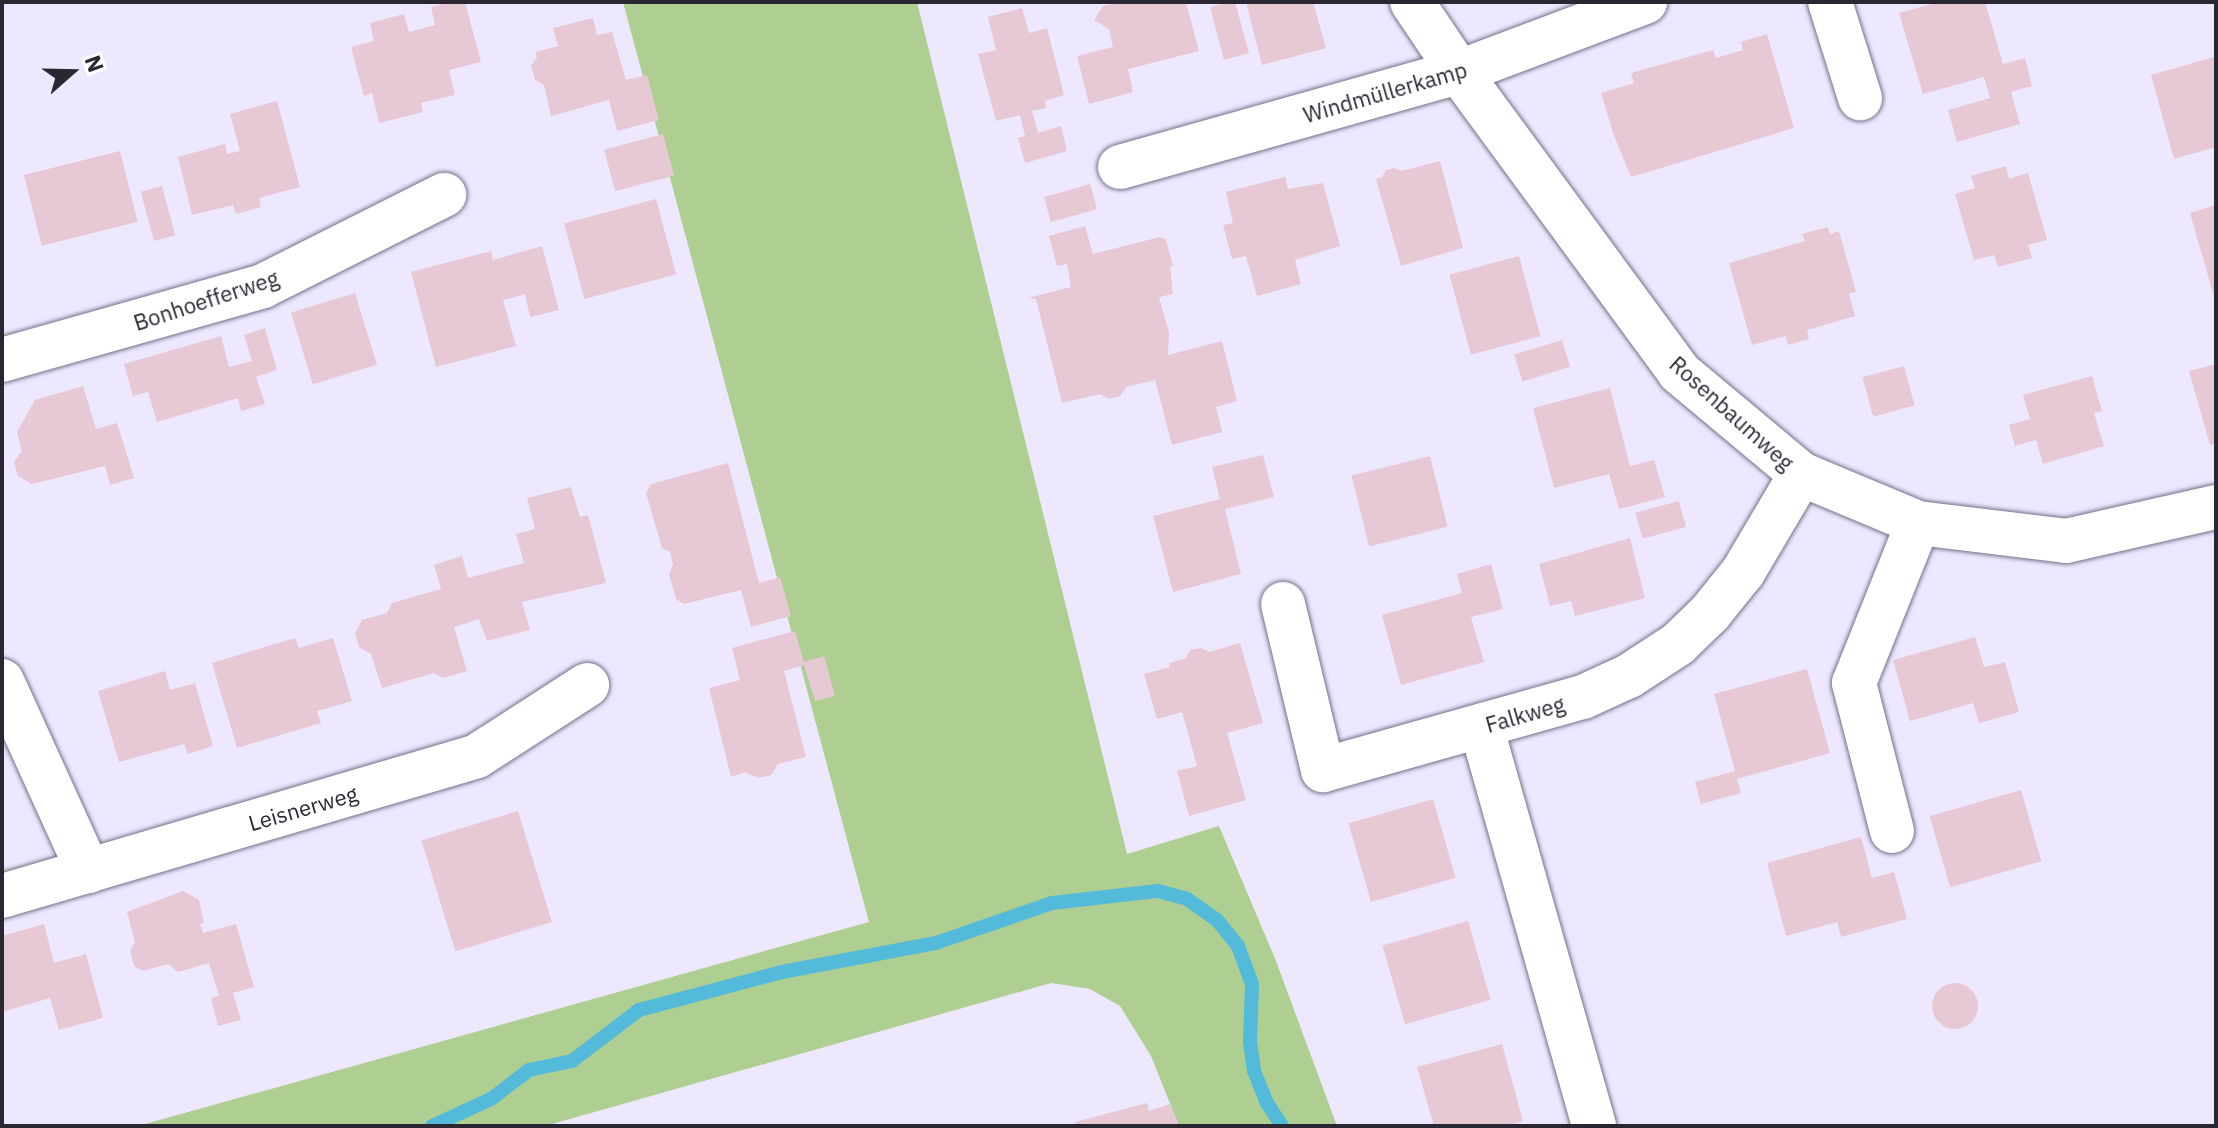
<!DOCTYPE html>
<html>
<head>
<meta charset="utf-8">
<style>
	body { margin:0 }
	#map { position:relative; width:2218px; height:1128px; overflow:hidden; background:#eee8ff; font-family:"IBM Plex Sans",sans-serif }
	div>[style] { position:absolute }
	.green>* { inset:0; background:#aecf91 }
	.stream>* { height:14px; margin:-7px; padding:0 7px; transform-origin:7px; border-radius:7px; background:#53bada }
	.building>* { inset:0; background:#e7c8d5; transform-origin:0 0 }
	.round { border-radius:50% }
	.roads { filter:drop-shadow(0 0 2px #766f88) drop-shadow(0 0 2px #766f88) }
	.minor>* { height:44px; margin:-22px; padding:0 22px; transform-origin:22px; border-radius:22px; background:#fff }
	span { translate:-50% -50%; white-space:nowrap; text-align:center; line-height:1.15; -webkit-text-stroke:6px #fff; paint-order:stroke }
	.street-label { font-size:22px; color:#2a2732 }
	.frame { position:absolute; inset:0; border:4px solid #2a2732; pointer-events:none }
	.north { position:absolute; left:32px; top:32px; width:80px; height:80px; -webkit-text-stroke:6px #fff; paint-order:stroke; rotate:70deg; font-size:22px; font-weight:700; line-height:32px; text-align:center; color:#2a2732 }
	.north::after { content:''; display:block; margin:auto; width:28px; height:36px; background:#2a2732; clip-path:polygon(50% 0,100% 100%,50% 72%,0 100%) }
</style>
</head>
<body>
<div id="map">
	<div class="green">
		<i style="clip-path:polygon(623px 2px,917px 2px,1127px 854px,1219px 826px,1276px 961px,1337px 1126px,1179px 1126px,1151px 1056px,1120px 1006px,1090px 989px,1051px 983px,545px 1126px,138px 1126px,869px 922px)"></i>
	</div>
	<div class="stream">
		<i style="left:432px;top:1126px;width:65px;rotate:-24.6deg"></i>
		<i style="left:491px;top:1099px;width:48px;rotate:-37.3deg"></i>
		<i style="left:529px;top:1070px;width:44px;rotate:-11.8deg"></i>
		<i style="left:572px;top:1061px;width:84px;rotate:-37.3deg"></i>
		<i style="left:639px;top:1010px;width:148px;rotate:-14.9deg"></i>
		<i style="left:782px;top:972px;width:157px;rotate:-10.7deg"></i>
		<i style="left:936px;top:943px;width:123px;rotate:-19deg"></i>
		<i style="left:1052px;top:903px;width:107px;rotate:-6.5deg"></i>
		<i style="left:1158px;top:891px;width:30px;rotate:15deg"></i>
		<i style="left:1187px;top:899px;width:37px;rotate:35deg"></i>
		<i style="left:1217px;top:920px;width:33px;rotate:51deg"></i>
		<i style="left:1238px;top:946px;width:40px;rotate:69.8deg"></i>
		<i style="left:1252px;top:984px;width:58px;rotate:92deg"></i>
		<i style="left:1250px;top:1042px;width:29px;rotate:82deg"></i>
		<i style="left:1254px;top:1071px;width:35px;rotate:68deg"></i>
		<i style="left:1267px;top:1103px;width:27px;rotate:57deg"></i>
	</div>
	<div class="building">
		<i style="clip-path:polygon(451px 2px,465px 2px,481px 62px,449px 70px,455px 95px,421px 103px,423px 112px,379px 123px,372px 93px,364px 96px,351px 47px,374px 41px,370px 23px,404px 14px,409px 32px,435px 25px,431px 7px)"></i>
		<i style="clip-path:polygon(1120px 2px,1186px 2px,1199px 51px,1128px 69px,1133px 92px,1089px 104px,1077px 56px,1113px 47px,1109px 29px,1094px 20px,1103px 6px)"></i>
		<i style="clip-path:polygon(1228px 2px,1235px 2px,1249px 53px,1224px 60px,1210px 7px)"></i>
		<i style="clip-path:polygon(1246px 2px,1313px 2px,1326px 48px,1262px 65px)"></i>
		<i style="clip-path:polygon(1939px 2px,1985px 2px,2003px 64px,2025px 58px,2032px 86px,2011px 92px,2020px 124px,1957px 142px,1948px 110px,1990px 98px,1984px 77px,1923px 94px,1899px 13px)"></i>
		<i style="clip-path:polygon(1022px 8px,1029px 33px,1047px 28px,1064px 95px,1045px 101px,1046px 108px,1032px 111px,1038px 133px,1061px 126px,1067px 151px,1025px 163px,1018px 138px,1025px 136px,1020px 115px,996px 121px,978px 54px,996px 50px,988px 17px)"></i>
		<i style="clip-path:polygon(593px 18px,597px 35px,612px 32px,626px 80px,647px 75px,659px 120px,617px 131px,609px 100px,551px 116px,544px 85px,535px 80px,531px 66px,537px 57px,535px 52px,558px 46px,553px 28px)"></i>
		<i style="clip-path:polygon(1767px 34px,1794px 128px,1631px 177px,1613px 133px,1601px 93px,1634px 83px,1631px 73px,1713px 50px,1716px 58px,1743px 50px,1741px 42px)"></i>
		<i style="clip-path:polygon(2214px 57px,2216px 147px,2174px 159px,2151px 75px)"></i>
		<i style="clip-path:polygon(277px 101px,300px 187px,259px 198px,261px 207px,236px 214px,233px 205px,192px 215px,178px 157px,225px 144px,227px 154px,240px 151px,230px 114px)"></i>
		<i style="left:663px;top:134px;width:43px;height:61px;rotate:75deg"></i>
		<i style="left:120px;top:151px;width:73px;height:99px;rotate:76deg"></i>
		<i style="clip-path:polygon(1440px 161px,1463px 248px,1401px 266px,1376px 179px,1382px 177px,1386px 170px,1394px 168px,1402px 171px)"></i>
		<i style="clip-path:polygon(2006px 166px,2009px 179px,2028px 173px,2047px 240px,2028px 245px,2032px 258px,1998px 267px,1994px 255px,1974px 260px,1955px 194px,1975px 188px,1971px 176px)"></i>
		<i style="clip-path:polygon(1285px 177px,1288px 189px,1323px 183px,1340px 246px,1295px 260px,1301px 284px,1257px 296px,1246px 256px,1232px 259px,1223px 225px,1233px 223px,1226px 192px)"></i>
		<i style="left:1090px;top:184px;width:26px;height:48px;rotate:74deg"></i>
		<i style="left:162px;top:186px;width:51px;height:22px;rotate:75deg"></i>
		<i style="left:656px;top:199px;width:78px;height:95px;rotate:75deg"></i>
		<i style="clip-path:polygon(2216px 205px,2216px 300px,2215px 300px,2190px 213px)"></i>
		<i style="clip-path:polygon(1085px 226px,1093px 254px,1160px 237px,1166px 240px,1173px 266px,1170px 267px,1173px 294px,1159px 297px,1169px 332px,1168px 355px,1222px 341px,1237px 401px,1216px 407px,1222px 432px,1172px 445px,1155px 380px,1126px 387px,1120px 396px,1109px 399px,1100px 394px,1062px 403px,1036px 299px,1028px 298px,1071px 287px,1067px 264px,1057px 266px,1049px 236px)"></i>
		<i style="clip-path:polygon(1828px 227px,1830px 234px,1839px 231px,1856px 292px,1849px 294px,1855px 316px,1807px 330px,1809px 339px,1788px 345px,1786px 336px,1752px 345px,1729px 263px,1805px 241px,1802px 234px)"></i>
		<i style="clip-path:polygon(542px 246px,559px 310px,530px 317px,525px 294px,503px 300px,516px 346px,436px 367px,411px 272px,491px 251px,493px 260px)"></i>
		<i style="left:1519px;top:256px;width:83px;height:72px;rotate:75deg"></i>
		<i style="left:355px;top:293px;width:75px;height:67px;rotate:73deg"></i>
		<i style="clip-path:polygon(265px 328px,277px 370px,256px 377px,265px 404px,241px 411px,238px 398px,157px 422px,148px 392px,133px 396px,124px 364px,221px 336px,229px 367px,252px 361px,244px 335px)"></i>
		<i style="left:1562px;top:340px;width:28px;height:50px;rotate:73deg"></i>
		<i style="clip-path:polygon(2216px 364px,2216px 444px,2210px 445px,2189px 371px)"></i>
		<i style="left:1904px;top:366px;width:41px;height:43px;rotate:75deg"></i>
		<i style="clip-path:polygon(2092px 376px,2102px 411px,2094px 413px,2104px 446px,2043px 464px,2036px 440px,2015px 446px,2009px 425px,2030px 419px,2023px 395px)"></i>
		<i style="clip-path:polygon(83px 386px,96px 429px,117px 423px,134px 478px,110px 485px,105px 466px,32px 484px,18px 476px,14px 462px,22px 451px,17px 432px,35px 400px)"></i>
		<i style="clip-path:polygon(1610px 388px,1630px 466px,1654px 460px,1665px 497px,1619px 509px,1609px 474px,1554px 488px,1533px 408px)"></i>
		<i style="clip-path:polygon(1263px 455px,1274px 497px,1225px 509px,1241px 574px,1173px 592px,1153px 516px,1220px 499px,1212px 467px)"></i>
		<i style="left:1430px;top:456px;width:73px;height:81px;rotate:76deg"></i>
		<i style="clip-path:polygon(728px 463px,759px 583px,780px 577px,791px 616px,751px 627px,741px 590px,684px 604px,676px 599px,669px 574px,673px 565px,670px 552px,662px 548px,646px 493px,651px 484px)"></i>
		<i style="clip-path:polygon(571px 487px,580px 517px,588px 515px,606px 583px,522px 602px,530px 630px,487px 641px,479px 619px,454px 627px,467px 671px,443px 678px,434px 673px,382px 688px,371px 654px,359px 647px,355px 633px,362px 620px,387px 613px,392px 603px,441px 589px,434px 565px,462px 556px,468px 578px,524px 563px,516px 534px,535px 529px,527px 498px)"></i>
		<i style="left:1679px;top:501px;width:27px;height:45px;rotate:75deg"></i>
		<i style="clip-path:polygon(1630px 538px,1645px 598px,1575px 616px,1571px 601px,1550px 606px,1539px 564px)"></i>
		<i style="clip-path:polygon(1491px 564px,1503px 609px,1471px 617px,1484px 662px,1401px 685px,1382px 615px,1462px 593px,1457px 574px)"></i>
		<i style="clip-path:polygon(795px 631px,804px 662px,824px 656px,835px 696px,815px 701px,804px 665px,784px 671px,806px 757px,778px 764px,771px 775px,758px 778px,745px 772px,731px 777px,709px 688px,740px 680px,732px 648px)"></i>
		<i style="clip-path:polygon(1975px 637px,1984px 667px,2005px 662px,2019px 712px,1979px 723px,1973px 703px,1910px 721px,1893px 660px)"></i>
		<i style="clip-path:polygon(295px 638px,299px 648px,333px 638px,352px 701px,317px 711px,321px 723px,237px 748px,212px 663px)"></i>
		<i style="clip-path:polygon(1240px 643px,1263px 723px,1227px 733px,1246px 800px,1189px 816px,1177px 771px,1197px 766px,1182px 712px,1157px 719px,1144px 674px,1170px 667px,1169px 663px,1186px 658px,1190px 650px,1201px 648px,1209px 652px)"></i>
		<i style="clip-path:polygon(1807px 669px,1830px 753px,1737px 779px,1741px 793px,1701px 804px,1695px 782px,1735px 771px,1714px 694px)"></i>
		<i style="clip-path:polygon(165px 671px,170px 690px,195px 683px,213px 746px,188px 754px,184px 744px,119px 762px,98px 691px)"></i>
		<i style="left:2021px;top:790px;width:74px;height:95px;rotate:74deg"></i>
		<i style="left:1433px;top:799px;width:82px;height:88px;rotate:74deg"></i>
		<i style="left:518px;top:811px;width:116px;height:101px;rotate:73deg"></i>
		<i style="clip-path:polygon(1861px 837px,1872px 878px,1894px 872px,1907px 919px,1841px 937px,1837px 922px,1786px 936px,1767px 863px)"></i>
		<i style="clip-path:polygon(183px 891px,199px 900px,204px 923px,200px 924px,203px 933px,236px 924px,254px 987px,233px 993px,241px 1020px,218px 1026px,211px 998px,219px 996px,209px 963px,178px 972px,168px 964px,143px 971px,134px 966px,130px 951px,135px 942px,127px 912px)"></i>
		<i style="left:1468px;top:921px;width:82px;height:89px;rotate:74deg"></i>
		<i style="clip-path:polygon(44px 924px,54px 963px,86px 954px,103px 1018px,59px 1030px,50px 998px,2px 1012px,2px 936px)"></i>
		<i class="round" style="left:1932px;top:983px;width:46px;height:46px"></i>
		<i style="clip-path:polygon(1502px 1044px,1523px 1121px,1507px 1126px,1434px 1126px,1417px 1067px)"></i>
		<i style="clip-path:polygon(1147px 1103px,1149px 1111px,1170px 1104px,1179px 1126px,1076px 1126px,1075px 1122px)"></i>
	</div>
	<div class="roads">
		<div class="minor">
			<i style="left:1412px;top:2px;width:84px;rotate:56.1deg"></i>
			<i style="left:1459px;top:72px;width:372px;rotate:53.7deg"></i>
			<i style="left:1679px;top:372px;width:159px;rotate:39.9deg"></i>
			<i style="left:1801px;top:474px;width:127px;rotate:22.7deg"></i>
			<i style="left:1918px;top:523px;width:149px;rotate:6.9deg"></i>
			<i style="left:2066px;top:541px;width:154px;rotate:-12.8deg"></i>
			<i style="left:1830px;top:2px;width:101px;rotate:72.6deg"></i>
			<i style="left:1120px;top:167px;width:352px;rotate:-15.7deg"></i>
			<i style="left:1459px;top:72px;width:199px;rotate:-20.6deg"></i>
			<i style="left:2px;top:360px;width:271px;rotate:-15.8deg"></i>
			<i style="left:263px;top:286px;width:203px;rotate:-26.7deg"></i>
			<i style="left:1283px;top:604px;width:171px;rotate:76.5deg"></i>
			<i style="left:1323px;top:770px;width:270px;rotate:-15.7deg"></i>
			<i style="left:1583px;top:697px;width:51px;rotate:-24.5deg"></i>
			<i style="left:1629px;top:676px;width:59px;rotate:-33.1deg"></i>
			<i style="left:1678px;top:644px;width:45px;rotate:-44.1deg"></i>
			<i style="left:1710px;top:613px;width:53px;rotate:-51.2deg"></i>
			<i style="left:1743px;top:572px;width:114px;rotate:-59.4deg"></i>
			<i style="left:2px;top:681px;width:209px;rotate:65.6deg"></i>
			<i style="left:1481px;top:726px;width:416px;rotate:74.2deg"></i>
			<i style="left:1892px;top:831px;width:153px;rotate:-104.4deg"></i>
			<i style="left:1854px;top:683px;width:172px;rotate:-68.2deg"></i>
			<i style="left:2px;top:896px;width:495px;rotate:-16.4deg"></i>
			<i style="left:477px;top:756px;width:131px;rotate:-32.8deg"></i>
		</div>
	</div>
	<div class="street-label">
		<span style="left:1385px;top:92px;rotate:-16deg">Windmüllerkamp</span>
		<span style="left:206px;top:300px;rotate:-18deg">Bonhoefferweg</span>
		<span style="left:1732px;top:413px;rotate:42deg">Rosenbaumweg</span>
		<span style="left:1525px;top:714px;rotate:-16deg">Falkweg</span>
		<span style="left:303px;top:808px;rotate:-16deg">Leisnerweg</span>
	</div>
	<div class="frame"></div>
	<div class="north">N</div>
</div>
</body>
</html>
